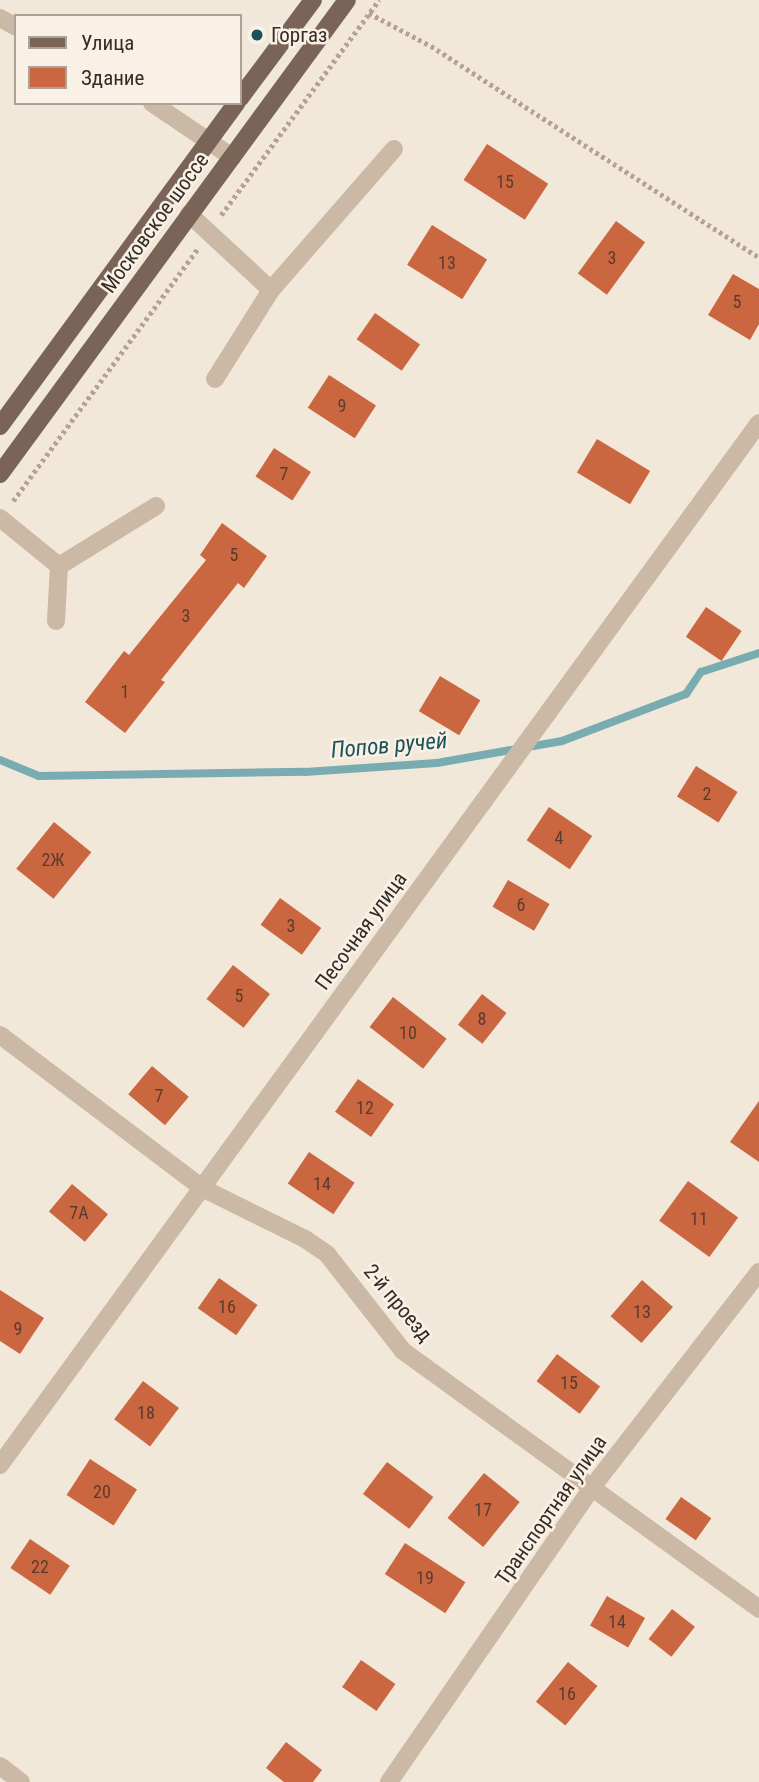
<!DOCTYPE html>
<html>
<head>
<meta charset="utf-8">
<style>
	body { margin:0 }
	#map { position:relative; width:759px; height:1782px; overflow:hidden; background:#f2e8da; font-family:"Roboto Condensed",sans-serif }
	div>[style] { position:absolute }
	.stream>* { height:8px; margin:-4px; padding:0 4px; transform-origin:4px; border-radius:4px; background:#78acb0 }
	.building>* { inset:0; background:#ca6740; transform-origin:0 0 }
	.path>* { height:4.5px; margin-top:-2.25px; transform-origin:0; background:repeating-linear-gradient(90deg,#b7a28f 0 3.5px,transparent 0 7px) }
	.minor>* { height:18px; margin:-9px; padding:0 9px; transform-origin:9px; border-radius:9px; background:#cbb8a5 }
	.major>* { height:18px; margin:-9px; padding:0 9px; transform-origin:9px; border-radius:9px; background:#796457 }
	.dots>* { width:19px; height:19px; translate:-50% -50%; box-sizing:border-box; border:4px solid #faf1e6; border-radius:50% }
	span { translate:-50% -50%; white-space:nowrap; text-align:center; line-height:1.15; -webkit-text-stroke:5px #faf1e6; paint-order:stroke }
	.number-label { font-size:18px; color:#5b3b2d }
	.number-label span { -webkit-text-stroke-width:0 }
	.poi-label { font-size:21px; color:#362c27 }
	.left { translate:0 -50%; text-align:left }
	.street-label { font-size:21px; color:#362c27 }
	.water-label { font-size:23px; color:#1b5259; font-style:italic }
	.legend { position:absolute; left:14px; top:14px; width:228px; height:91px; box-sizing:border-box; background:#faf1e6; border:2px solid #aca29a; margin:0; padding:9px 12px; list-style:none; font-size:21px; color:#362c27 }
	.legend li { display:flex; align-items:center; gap:14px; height:35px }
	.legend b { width:35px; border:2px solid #aca29a }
</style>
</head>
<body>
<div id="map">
	<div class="stream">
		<i style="left:0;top:760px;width:42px;rotate:22.3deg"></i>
		<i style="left:39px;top:776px;width:266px;rotate:-0.9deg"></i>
		<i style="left:305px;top:772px;width:132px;rotate:-3.9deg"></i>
		<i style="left:437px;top:763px;width:127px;rotate:-10deg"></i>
		<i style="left:562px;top:741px;width:133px;rotate:-20.8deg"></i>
		<i style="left:686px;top:694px;width:27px;rotate:-56deg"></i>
		<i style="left:701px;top:672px;width:61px;rotate:-18.1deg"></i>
	</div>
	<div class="building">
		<i style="left:487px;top:144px;width:73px;height:43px;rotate:33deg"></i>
		<i style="left:616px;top:221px;width:36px;height:65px;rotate:36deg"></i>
		<i style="left:432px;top:225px;width:65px;height:47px;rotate:32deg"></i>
		<i style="clip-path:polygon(733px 274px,759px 289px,759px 324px,750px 340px,708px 315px)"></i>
		<i style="left:375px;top:313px;width:55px;height:32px;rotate:35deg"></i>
		<i style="left:329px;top:375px;width:56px;height:39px;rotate:33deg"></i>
		<i style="left:597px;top:439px;width:62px;height:39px;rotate:31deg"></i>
		<i style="left:274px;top:448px;width:44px;height:34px;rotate:33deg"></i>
		<i style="clip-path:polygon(222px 523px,267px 556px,244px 588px,238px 583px,161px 680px,165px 682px,125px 733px,85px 702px,124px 651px,129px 655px,206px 560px,200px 555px)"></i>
		<i style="left:706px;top:607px;width:43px;height:36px;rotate:34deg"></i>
		<i style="left:440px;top:676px;width:47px;height:41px;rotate:31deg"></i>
		<i style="left:696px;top:766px;width:49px;height:36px;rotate:32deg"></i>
		<i style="left:549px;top:807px;width:52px;height:40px;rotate:34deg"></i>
		<i style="left:54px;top:822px;width:48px;height:60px;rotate:39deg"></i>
		<i style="left:508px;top:880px;width:48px;height:31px;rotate:30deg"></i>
		<i style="left:280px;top:898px;width:51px;height:33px;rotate:36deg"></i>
		<i style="left:233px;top:965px;width:47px;height:43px;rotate:38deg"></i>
		<i style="left:482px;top:994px;width:31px;height:39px;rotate:38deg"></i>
		<i style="left:393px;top:997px;width:68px;height:38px;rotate:38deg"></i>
		<i style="left:152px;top:1066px;width:48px;height:37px;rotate:40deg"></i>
		<i style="left:358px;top:1079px;width:44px;height:40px;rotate:35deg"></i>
		<i style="clip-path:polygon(759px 1101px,759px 1162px,730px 1142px)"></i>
		<i style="left:309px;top:1152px;width:55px;height:38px;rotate:34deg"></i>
		<i style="left:688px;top:1181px;width:62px;height:49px;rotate:36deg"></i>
		<i style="left:72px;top:1184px;width:47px;height:36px;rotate:40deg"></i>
		<i style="left:219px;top:1278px;width:47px;height:37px;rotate:35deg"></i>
		<i style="left:642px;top:1280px;width:41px;height:48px;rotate:41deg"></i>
		<i style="clip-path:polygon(0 1290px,44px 1318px,20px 1354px,0 1341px)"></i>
		<i style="left:557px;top:1354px;width:54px;height:34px;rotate:37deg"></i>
		<i style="left:143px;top:1381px;width:45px;height:48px;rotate:37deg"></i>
		<i style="left:90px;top:1459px;width:56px;height:43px;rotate:33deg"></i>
		<i style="left:387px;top:1462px;width:58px;height:40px;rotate:37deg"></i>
		<i style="left:484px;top:1473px;width:46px;height:58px;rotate:39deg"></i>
		<i style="left:681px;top:1497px;width:37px;height:27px;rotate:35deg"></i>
		<i style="left:30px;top:1539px;width:48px;height:35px;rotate:34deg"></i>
		<i style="left:405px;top:1543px;width:72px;height:37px;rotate:33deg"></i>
		<i style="left:607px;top:1596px;width:44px;height:34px;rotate:30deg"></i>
		<i style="left:672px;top:1609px;width:29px;height:38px;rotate:38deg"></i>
		<i style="left:361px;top:1660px;width:42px;height:33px;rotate:35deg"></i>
		<i style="left:568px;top:1662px;width:38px;height:51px;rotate:39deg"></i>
		<i style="clip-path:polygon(286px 1742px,322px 1770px,313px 1782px,284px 1782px,266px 1768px)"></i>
	</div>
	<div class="path">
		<i style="left:369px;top:13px;width:70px;rotate:28deg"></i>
		<i style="left:431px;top:46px;width:390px;rotate:32.8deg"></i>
		<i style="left:221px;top:215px;width:267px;rotate:-53.7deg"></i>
		<i style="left:13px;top:501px;width:313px;rotate:-53.8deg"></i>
	</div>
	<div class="minor">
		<i style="left:0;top:18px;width:18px;rotate:29deg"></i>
		<i style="left:152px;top:103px;width:97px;rotate:34deg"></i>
		<i style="left:189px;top:214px;width:112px;rotate:42.8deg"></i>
		<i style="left:215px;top:379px;width:105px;rotate:-57.8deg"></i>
		<i style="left:271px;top:290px;width:187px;rotate:-48.9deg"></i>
		<i style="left:0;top:518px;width:76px;rotate:39.1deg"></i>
		<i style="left:56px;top:621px;width:55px;rotate:-86.9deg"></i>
		<i style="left:59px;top:566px;width:114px;rotate:-31.7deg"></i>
		<i style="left:0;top:1035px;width:253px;rotate:37.1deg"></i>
		<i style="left:202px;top:1188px;width:115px;rotate:26.3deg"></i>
		<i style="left:305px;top:1239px;width:27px;rotate:34deg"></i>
		<i style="left:327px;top:1254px;width:123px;rotate:51.9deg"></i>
		<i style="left:403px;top:1351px;width:440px;rotate:35.9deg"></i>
		<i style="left:0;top:1465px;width:1289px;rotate:-53.93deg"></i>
		<i style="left:0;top:1766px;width:26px;rotate:37deg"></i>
		<i style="left:389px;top:1782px;width:359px;rotate:-55.4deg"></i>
		<i style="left:593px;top:1486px;width:271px;rotate:-52.2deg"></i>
	</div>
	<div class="major">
		<i style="left:240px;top:98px;width:122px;rotate:-53.3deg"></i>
		<i style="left:0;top:426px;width:400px;rotate:-53.8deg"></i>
		<i style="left:0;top:474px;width:587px;rotate:-53.79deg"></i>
	</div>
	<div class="dots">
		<i style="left:257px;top:35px;background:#1b5259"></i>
	</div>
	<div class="number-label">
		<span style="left:505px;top:182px">15</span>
		<span style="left:612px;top:258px">3</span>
		<span style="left:447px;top:263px">13</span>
		<span style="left:737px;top:302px">5</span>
		<span style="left:342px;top:406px">9</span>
		<span style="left:284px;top:474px">7</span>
		<span style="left:234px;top:555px">5</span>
		<span style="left:186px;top:616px">3</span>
		<span style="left:125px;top:692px">1</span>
		<span style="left:707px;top:794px">2</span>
		<span style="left:559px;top:838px">4</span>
		<span style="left:53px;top:860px">2Ж</span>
		<span style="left:521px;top:905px">6</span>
		<span style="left:291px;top:926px">3</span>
		<span style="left:239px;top:996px">5</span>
		<span style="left:482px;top:1019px">8</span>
		<span style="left:408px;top:1033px">10</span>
		<span style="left:159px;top:1096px">7</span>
		<span style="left:365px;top:1108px">12</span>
		<span style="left:322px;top:1184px">14</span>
		<span style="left:79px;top:1213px">7А</span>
		<span style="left:699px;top:1219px">11</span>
		<span style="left:227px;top:1307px">16</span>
		<span style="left:642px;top:1312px">13</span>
		<span style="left:18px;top:1329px">9</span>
		<span style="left:569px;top:1383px">15</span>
		<span style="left:146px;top:1413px">18</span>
		<span style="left:102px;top:1492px">20</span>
		<span style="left:483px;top:1510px">17</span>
		<span style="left:40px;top:1567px">22</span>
		<span style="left:425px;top:1578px">19</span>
		<span style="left:617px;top:1622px">14</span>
		<span style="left:567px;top:1694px">16</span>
	</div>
	<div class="poi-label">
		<span class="left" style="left:271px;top:35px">Горгаз</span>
	</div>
	<div class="street-label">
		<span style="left:155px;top:223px;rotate:-54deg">Московское шоссе</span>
		<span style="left:361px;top:931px;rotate:-54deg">Песочная улица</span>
		<span style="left:398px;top:1303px;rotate:50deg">2-й проезд</span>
		<span style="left:551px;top:1510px;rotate:-55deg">Транспортная улица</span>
	</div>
	<div class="water-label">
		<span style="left:389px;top:746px;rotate:-5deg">Попов ручей</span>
	</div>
	<ul class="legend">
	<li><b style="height:9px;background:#796457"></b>Улица</li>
	<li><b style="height:19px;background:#ca6740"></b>Здание</li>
	</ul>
</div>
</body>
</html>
